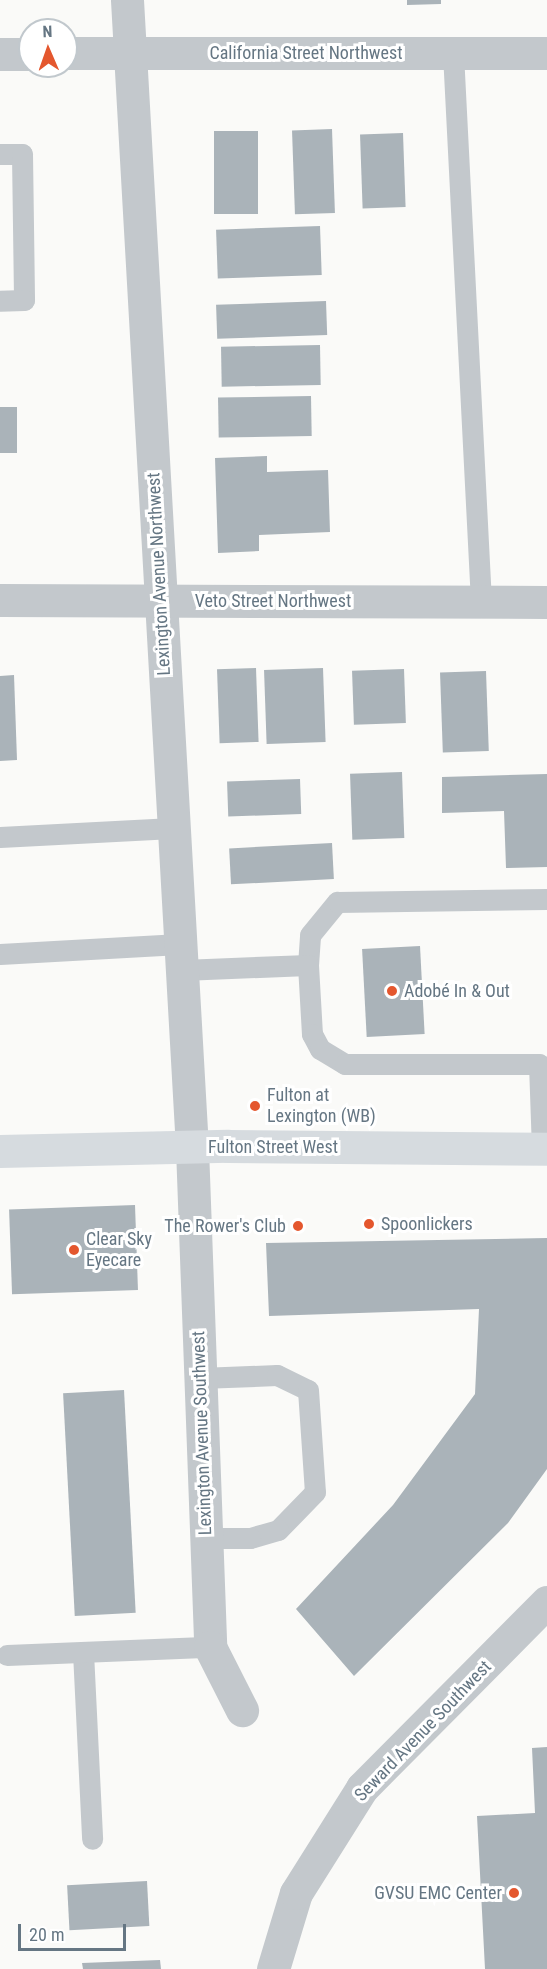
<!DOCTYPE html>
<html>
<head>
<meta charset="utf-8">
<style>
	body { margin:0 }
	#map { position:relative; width:547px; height:1969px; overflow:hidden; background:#fafaf8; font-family:"Roboto Condensed",sans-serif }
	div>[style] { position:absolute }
	.building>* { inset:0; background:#aab3b9; transform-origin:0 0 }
	.service>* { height:21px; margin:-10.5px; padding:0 10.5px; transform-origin:10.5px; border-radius:10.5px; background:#c3c8cc }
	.minor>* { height:33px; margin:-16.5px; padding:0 16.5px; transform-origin:16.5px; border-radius:16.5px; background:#c3c8cc }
	.tertiary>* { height:33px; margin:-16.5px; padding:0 16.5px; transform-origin:16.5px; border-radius:16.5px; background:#c3c8cc }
	.primary>* { height:33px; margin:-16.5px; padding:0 16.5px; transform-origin:16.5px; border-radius:16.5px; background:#d6dbdf }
	.dots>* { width:16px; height:16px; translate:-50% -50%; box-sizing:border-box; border:3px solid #fff; border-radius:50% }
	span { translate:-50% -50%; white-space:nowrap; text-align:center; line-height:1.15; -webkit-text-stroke:6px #fff; paint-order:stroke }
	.street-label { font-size:18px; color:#657683 }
	.poi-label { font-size:18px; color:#657683 }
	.left { translate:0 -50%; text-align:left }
	.right { translate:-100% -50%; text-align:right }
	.north { position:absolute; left:18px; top:18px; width:60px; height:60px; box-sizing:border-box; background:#fff; border:2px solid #c1c8cd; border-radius:50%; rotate:358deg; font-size:16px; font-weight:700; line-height:24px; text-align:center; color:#657683 }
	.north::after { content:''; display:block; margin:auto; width:21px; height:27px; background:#e4572e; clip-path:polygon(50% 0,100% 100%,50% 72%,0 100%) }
	.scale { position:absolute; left:18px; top:1924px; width:108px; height:27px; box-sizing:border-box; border:3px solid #657683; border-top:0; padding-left:8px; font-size:18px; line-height:21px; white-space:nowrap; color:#657683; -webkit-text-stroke:4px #fff; paint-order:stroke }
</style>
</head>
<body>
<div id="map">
	<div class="building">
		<i style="clip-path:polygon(407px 0,441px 0,441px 4px,407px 5px)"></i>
		<i style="left:332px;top:129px;width:84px;height:40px;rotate:88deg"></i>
		<i style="left:214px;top:131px;width:44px;height:83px"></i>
		<i style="left:403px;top:133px;width:74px;height:43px;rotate:88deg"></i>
		<i style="left:320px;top:226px;width:49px;height:104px;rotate:88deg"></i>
		<i style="left:326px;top:301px;width:34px;height:110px;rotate:88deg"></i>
		<i style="left:320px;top:345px;width:40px;height:99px;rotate:89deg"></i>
		<i style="left:311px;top:396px;width:40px;height:93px;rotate:89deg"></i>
		<i style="left:0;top:407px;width:17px;height:46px"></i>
		<i style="clip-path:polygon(267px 456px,267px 472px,328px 470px,330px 532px,259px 535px,259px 551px,218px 553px,215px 458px)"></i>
		<i style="left:256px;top:668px;width:74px;height:39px;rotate:88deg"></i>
		<i style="left:323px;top:668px;width:74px;height:59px;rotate:88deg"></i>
		<i style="left:404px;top:669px;width:54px;height:52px;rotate:88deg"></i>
		<i style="left:486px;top:671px;width:80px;height:46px;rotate:88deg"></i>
		<i style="clip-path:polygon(14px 675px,17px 760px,0 761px,0 676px)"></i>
		<i style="left:402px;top:772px;width:66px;height:52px;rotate:88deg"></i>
		<i style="clip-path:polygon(547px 774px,547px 867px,506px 868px,504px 811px,442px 813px,442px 777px)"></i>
		<i style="left:300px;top:779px;width:35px;height:73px;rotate:88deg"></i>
		<i style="left:332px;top:843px;width:36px;height:103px;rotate:87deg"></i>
		<i style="left:420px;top:946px;width:88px;height:58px;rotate:87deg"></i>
		<i style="left:135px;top:1205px;width:85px;height:126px;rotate:88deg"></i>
		<i style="clip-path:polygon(547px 1238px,547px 1469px,508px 1523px,354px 1676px,296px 1609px,393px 1505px,475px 1394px,479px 1309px,269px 1316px,266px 1243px)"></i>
		<i style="left:124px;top:1390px;width:223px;height:61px;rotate:87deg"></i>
		<i style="clip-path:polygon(547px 1747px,547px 1969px,485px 1969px,477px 1816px,535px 1813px,532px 1748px)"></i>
		<i style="left:147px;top:1881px;width:45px;height:80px;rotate:87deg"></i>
		<i style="clip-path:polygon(160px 1960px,161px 1969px,83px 1969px,82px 1963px)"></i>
	</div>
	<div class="service">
		<i style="left:453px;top:53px;width:549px;rotate:87.08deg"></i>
		<i style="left:0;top:154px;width:22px"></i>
		<i style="left:22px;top:154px;width:146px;rotate:89.2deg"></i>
		<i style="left:24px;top:300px;width:24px;rotate:178deg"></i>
		<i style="left:0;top:837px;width:173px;rotate:-3deg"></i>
		<i style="left:0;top:954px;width:180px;rotate:-3.2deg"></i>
		<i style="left:308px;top:965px;width:30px;rotate:-86deg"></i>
		<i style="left:310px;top:935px;width:43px;rotate:-50.7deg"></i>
		<i style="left:337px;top:902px;width:210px;rotate:-0.8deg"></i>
		<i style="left:182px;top:970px;width:126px;rotate:-2.3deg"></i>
		<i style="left:308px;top:965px;width:69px;rotate:86.7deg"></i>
		<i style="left:312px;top:1034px;width:17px;rotate:62deg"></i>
		<i style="left:320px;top:1049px;width:29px;rotate:31deg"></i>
		<i style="left:345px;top:1064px;width:194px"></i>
		<i style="left:539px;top:1064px;width:85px;rotate:88deg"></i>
		<i style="left:200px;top:1378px;width:77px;rotate:-2.2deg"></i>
		<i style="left:277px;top:1375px;width:34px;rotate:26deg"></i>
		<i style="left:308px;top:1390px;width:102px;rotate:86.1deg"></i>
		<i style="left:315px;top:1492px;width:53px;rotate:134.2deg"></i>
		<i style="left:278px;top:1530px;width:29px;rotate:164deg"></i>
		<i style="left:250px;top:1538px;width:44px;rotate:180deg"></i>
		<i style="left:83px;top:1652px;width:187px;rotate:87.2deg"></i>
		<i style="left:7px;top:1655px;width:203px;rotate:-2.3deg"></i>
	</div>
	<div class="minor">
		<i style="left:127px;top:0;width:1150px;rotate:86.76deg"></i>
		<i style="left:192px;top:1148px;width:499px;rotate:87.9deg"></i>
		<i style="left:210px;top:1647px;width:71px;rotate:63.1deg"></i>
		<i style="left:66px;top:53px;width:481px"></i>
		<i style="left:0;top:54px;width:30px"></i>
		<i style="left:0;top:600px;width:547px;rotate:0.21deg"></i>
	</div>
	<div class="tertiary">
		<i style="left:273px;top:1969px;width:79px;rotate:-73.2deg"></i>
		<i style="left:296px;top:1893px;width:124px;rotate:-57.8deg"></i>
		<i style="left:362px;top:1788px;width:262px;rotate:-45.2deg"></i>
	</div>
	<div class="primary">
		<i style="left:0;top:1151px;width:228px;rotate:-1.3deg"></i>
		<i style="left:228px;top:1146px;width:319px;rotate:0.5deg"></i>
	</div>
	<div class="dots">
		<i style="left:392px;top:991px;background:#e4572e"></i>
		<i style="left:255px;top:1106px;background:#e4572e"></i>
		<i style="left:369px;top:1224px;background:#e4572e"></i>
		<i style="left:298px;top:1226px;background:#e4572e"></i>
		<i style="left:74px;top:1250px;background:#e4572e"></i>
		<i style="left:514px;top:1893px;background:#e4572e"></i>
	</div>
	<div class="street-label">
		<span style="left:306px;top:53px">California Street Northwest</span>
		<span style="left:159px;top:574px;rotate:-93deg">Lexington Avenue Northwest</span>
		<span style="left:273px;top:601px">Veto Street Northwest</span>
		<span style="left:273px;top:1147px">Fulton Street West</span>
		<span style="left:202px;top:1433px;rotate:-92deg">Lexington Avenue Southwest</span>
		<span style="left:423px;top:1731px;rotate:-46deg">Seward Avenue Southwest</span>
	</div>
	<div class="poi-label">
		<span class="left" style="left:404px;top:991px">Adobé In &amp; Out</span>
		<span class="left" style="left:267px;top:1106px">Fulton at<br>Lexington (WB)</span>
		<span class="left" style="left:381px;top:1224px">Spoonlickers</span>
		<span class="right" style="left:286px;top:1226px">The Rower's Club</span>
		<span class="left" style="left:86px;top:1250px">Clear Sky<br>Eyecare</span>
		<span class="right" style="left:502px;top:1893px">GVSU EMC Center</span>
	</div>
	<div class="north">N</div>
	<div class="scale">20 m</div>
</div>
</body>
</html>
